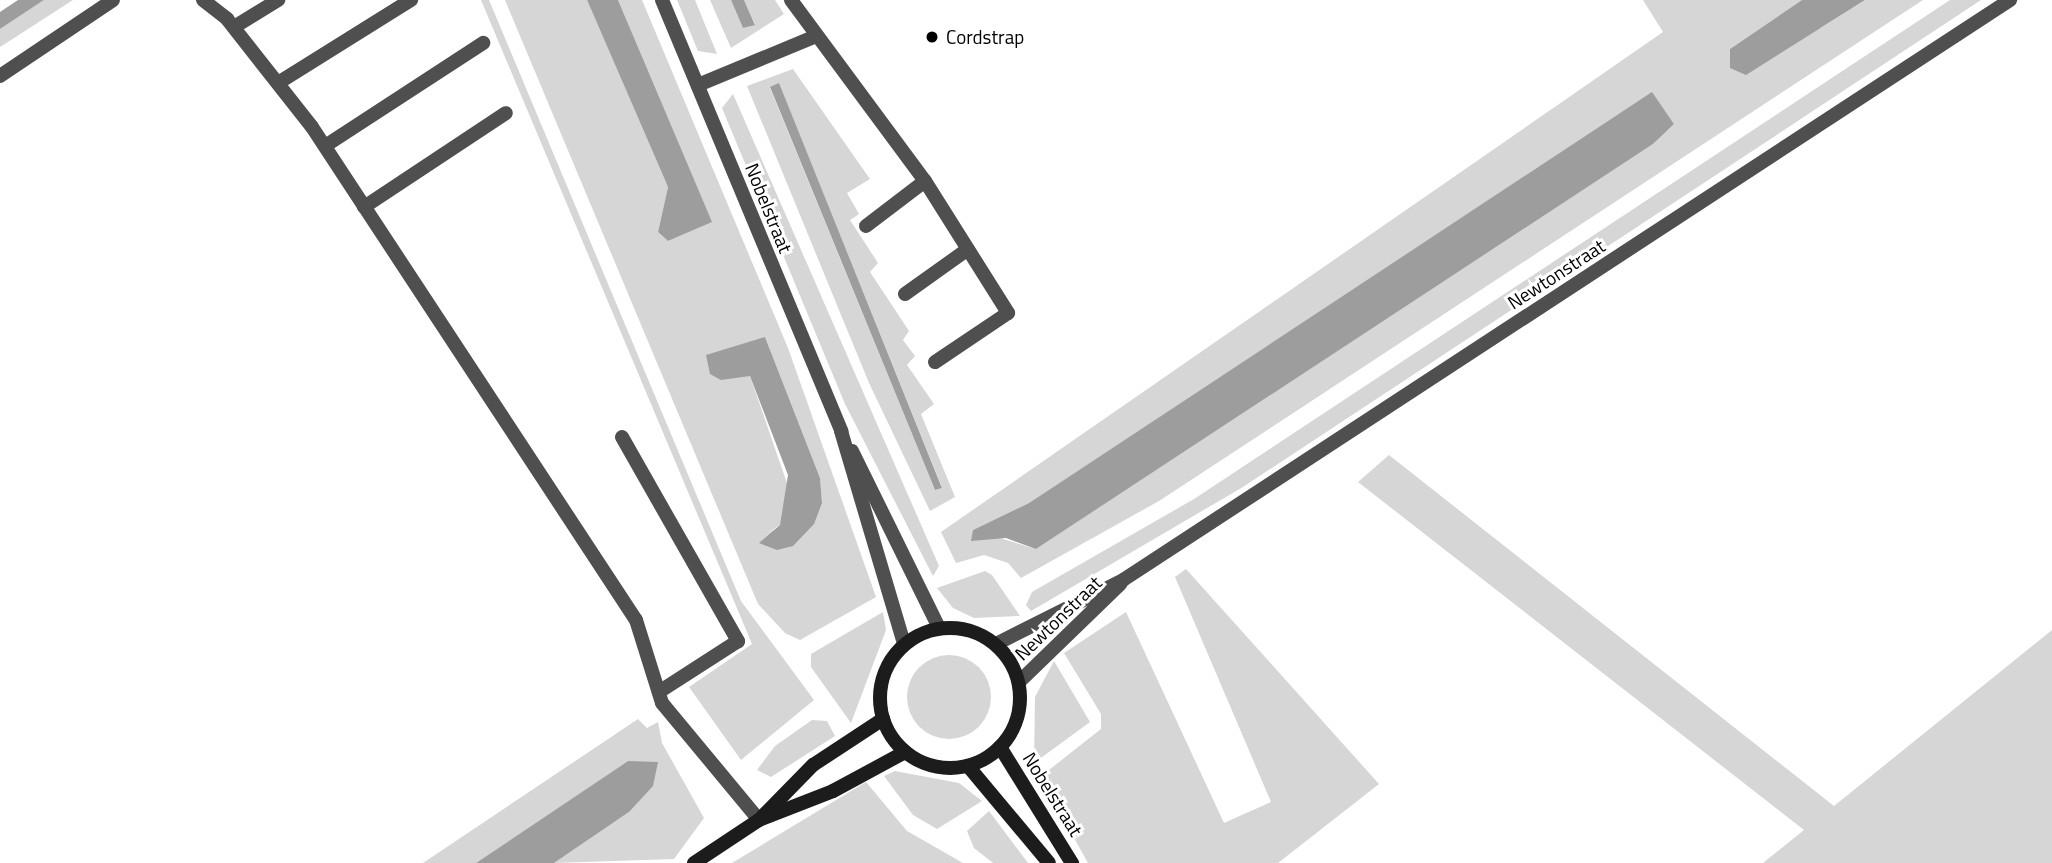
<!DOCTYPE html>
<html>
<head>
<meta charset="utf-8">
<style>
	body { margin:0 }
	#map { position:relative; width:2052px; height:863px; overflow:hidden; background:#fff; font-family:"Titillium Web",sans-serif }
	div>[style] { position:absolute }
	.green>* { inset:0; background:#d6d6d6 }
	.round { border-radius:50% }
	.water>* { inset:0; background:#9d9d9d }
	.lane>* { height:14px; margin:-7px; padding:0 7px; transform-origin:7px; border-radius:7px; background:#4f4f4f }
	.street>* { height:14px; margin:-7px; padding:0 7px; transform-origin:7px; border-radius:7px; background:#4f4f4f }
	.secondary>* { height:14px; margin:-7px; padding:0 7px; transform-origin:7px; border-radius:7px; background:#1c1c1c }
	.secondary>.ring { margin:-7px; padding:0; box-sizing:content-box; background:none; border:14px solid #1c1c1c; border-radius:50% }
	.dots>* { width:19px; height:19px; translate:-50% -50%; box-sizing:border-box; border:4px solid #fff; border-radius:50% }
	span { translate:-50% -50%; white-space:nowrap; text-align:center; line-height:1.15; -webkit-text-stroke:6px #fff; paint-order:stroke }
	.poi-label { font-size:19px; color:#000 }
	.left { translate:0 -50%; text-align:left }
	.street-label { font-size:19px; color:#000 }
</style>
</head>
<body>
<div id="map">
	<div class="green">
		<i style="clip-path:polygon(44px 0,73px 0,0 47px,0 29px)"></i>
		<i style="clip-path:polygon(481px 0,489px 0,741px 601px,814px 700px,741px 760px,689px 687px,752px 644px)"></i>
		<i style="clip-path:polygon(evenodd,505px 0,587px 0,668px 187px,658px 232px,668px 241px,711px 222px,618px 0,642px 0,788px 348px,876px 597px,800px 640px,785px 633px,758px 604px,505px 0,765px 337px,820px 478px,822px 503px,766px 534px,780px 525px,790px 492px,750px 376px,765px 337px)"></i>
		<i style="clip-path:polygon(677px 0,695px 0,717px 54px,698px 51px)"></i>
		<i style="clip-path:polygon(710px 0,731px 0,743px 28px,755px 24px,744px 0,775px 0,784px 14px,731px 48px)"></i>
		<i style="clip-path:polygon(evenodd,1643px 0,1802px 0,1730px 49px,1821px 28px,1865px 0,1923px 0,1159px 501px,1021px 578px,1008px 563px,984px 555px,956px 563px,941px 532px,1663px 32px,1643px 0,1652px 93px,1674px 124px,1653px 144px,1036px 549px,973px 530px,1029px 503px,1652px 93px)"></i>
		<i style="clip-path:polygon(1950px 0,1981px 0,1243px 487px,1031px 611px,1026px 605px,1032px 592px,1194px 499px)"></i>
		<i style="clip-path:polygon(evenodd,793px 69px,870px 179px,847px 193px,859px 214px,850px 220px,878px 263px,870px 272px,909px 331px,903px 340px,915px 356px,907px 365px,934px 404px,921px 414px,955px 497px,930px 511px,869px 383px,747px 86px,793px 69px,779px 84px,942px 487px,942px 488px,935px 490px,770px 88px,779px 84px)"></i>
		<i style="clip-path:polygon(733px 94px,939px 566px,933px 576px,845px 404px,722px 108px)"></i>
		<i style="clip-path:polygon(1389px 455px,1834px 806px,2052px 630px,2052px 863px,1763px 863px,1804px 830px,1358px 482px)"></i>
		<i style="clip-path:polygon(1186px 569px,1379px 784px,1278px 863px,1088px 863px,1040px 777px,1101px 729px,1101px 714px,1064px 653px,1126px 612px,1224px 823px,1271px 802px,1175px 577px)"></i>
		<i style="clip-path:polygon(985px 571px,992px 575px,1020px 616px,974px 618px,953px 608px,937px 588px)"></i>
		<i style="clip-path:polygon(883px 612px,886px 630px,851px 723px,811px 667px,811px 654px)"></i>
		<i class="round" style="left:907px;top:655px;width:84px;height:84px"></i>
		<i style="clip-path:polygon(1054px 661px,1090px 722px,1034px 763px,1035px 697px)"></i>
		<i style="clip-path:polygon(638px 719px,647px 728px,658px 722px,662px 743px,704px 818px,674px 859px,554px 863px,629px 812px,628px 761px,476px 863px,423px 863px)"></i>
		<i style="clip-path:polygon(812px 720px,827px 721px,835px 736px,771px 777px,757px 770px,775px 746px)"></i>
		<i style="clip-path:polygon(895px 771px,959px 783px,982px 801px,937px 829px,913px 815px,884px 776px)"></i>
		<i style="clip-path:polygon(866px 782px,907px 831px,963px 863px,732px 863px)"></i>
		<i style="clip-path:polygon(989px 811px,1028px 863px,993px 863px,974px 848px,967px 831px)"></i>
	</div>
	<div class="water">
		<i style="clip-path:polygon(18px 0,44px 0,0 29px,0 12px)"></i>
		<i style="clip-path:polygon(587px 0,618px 0,712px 222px,668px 241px,658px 232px,668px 187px)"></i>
		<i style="clip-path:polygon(731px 0,744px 0,755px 25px,743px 28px)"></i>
		<i style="clip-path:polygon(1802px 0,1865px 0,1746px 75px,1730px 68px,1730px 49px)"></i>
		<i style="clip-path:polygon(779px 83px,942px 488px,935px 490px,770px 87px)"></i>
		<i style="clip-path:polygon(1652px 92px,1674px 124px,1653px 144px,1036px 549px,1006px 538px,971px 541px,973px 530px,1029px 503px)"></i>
		<i style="clip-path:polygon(765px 337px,820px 478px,822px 503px,814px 524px,793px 546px,777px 550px,759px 543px,780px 525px,788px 475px,750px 376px,721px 380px,710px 374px,706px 355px)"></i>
		<i style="clip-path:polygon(628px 761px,658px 762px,653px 786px,629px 812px,554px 863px,476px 863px)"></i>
	</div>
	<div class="lane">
		<i style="left:203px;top:0;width:31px;rotate:38deg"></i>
		<i style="left:227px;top:19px;width:137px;rotate:51.8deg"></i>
		<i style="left:312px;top:127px;width:590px;rotate:56.69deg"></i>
		<i style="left:636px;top:620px;width:87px;rotate:72.6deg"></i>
		<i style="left:662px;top:703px;width:152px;rotate:50.3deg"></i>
		<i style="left:791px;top:0;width:225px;rotate:53.5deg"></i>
		<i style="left:925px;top:181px;width:156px;rotate:57.8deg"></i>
		<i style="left:1008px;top:313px;width:88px;rotate:146.1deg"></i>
		<i style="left:234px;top:27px;width:52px;rotate:-31.5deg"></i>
		<i style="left:278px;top:83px;width:157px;rotate:-32deg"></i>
		<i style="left:698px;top:85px;width:126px;rotate:-22.5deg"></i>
		<i style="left:325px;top:146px;width:189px;rotate:-33.1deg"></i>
		<i style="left:364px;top:207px;width:170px;rotate:-33.5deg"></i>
		<i style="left:866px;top:226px;width:74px;rotate:-37.3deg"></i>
		<i style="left:905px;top:294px;width:77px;rotate:-35.5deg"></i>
		<i style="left:622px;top:437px;width:235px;rotate:60.4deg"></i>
		<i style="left:738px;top:641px;width:94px;rotate:147.2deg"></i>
	</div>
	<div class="street">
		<i style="left:662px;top:0;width:467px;rotate:67.4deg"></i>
		<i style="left:841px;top:431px;width:222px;rotate:73.5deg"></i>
		<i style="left:0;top:76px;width:136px;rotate:-33.9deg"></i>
		<i style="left:852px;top:451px;width:197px;rotate:63.8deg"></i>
		<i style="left:996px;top:644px;width:142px;rotate:-26.7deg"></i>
		<i style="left:1123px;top:580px;width:1060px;rotate:-33.18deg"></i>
		<i style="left:1019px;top:682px;width:141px;rotate:-44.1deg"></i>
	</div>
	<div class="secondary">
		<i class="ring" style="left:880px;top:628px;width:126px;height:126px"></i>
		<i style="left:1000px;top:747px;width:137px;rotate:58.2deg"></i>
		<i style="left:968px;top:766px;width:126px;rotate:50.1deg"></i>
		<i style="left:762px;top:817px;width:73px;rotate:-45.6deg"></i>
		<i style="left:813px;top:765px;width:84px;rotate:-33.3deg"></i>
		<i style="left:694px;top:863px;width:78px;rotate:-33.5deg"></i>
		<i style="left:759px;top:820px;width:79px;rotate:-21.4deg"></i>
		<i style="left:833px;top:791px;width:82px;rotate:-28.4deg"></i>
	</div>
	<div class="dots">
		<i style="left:932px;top:37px;background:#000"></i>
	</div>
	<div class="poi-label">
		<span class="left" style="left:946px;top:37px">Cordstrap</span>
	</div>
	<div class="street-label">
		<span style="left:769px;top:208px;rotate:68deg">Nobelstraat</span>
		<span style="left:1556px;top:274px;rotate:-33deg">Newtonstraat</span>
		<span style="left:1058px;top:618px;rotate:-44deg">Newtonstraat</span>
		<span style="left:1053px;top:794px;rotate:58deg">Nobelstraat</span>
	</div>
</div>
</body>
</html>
